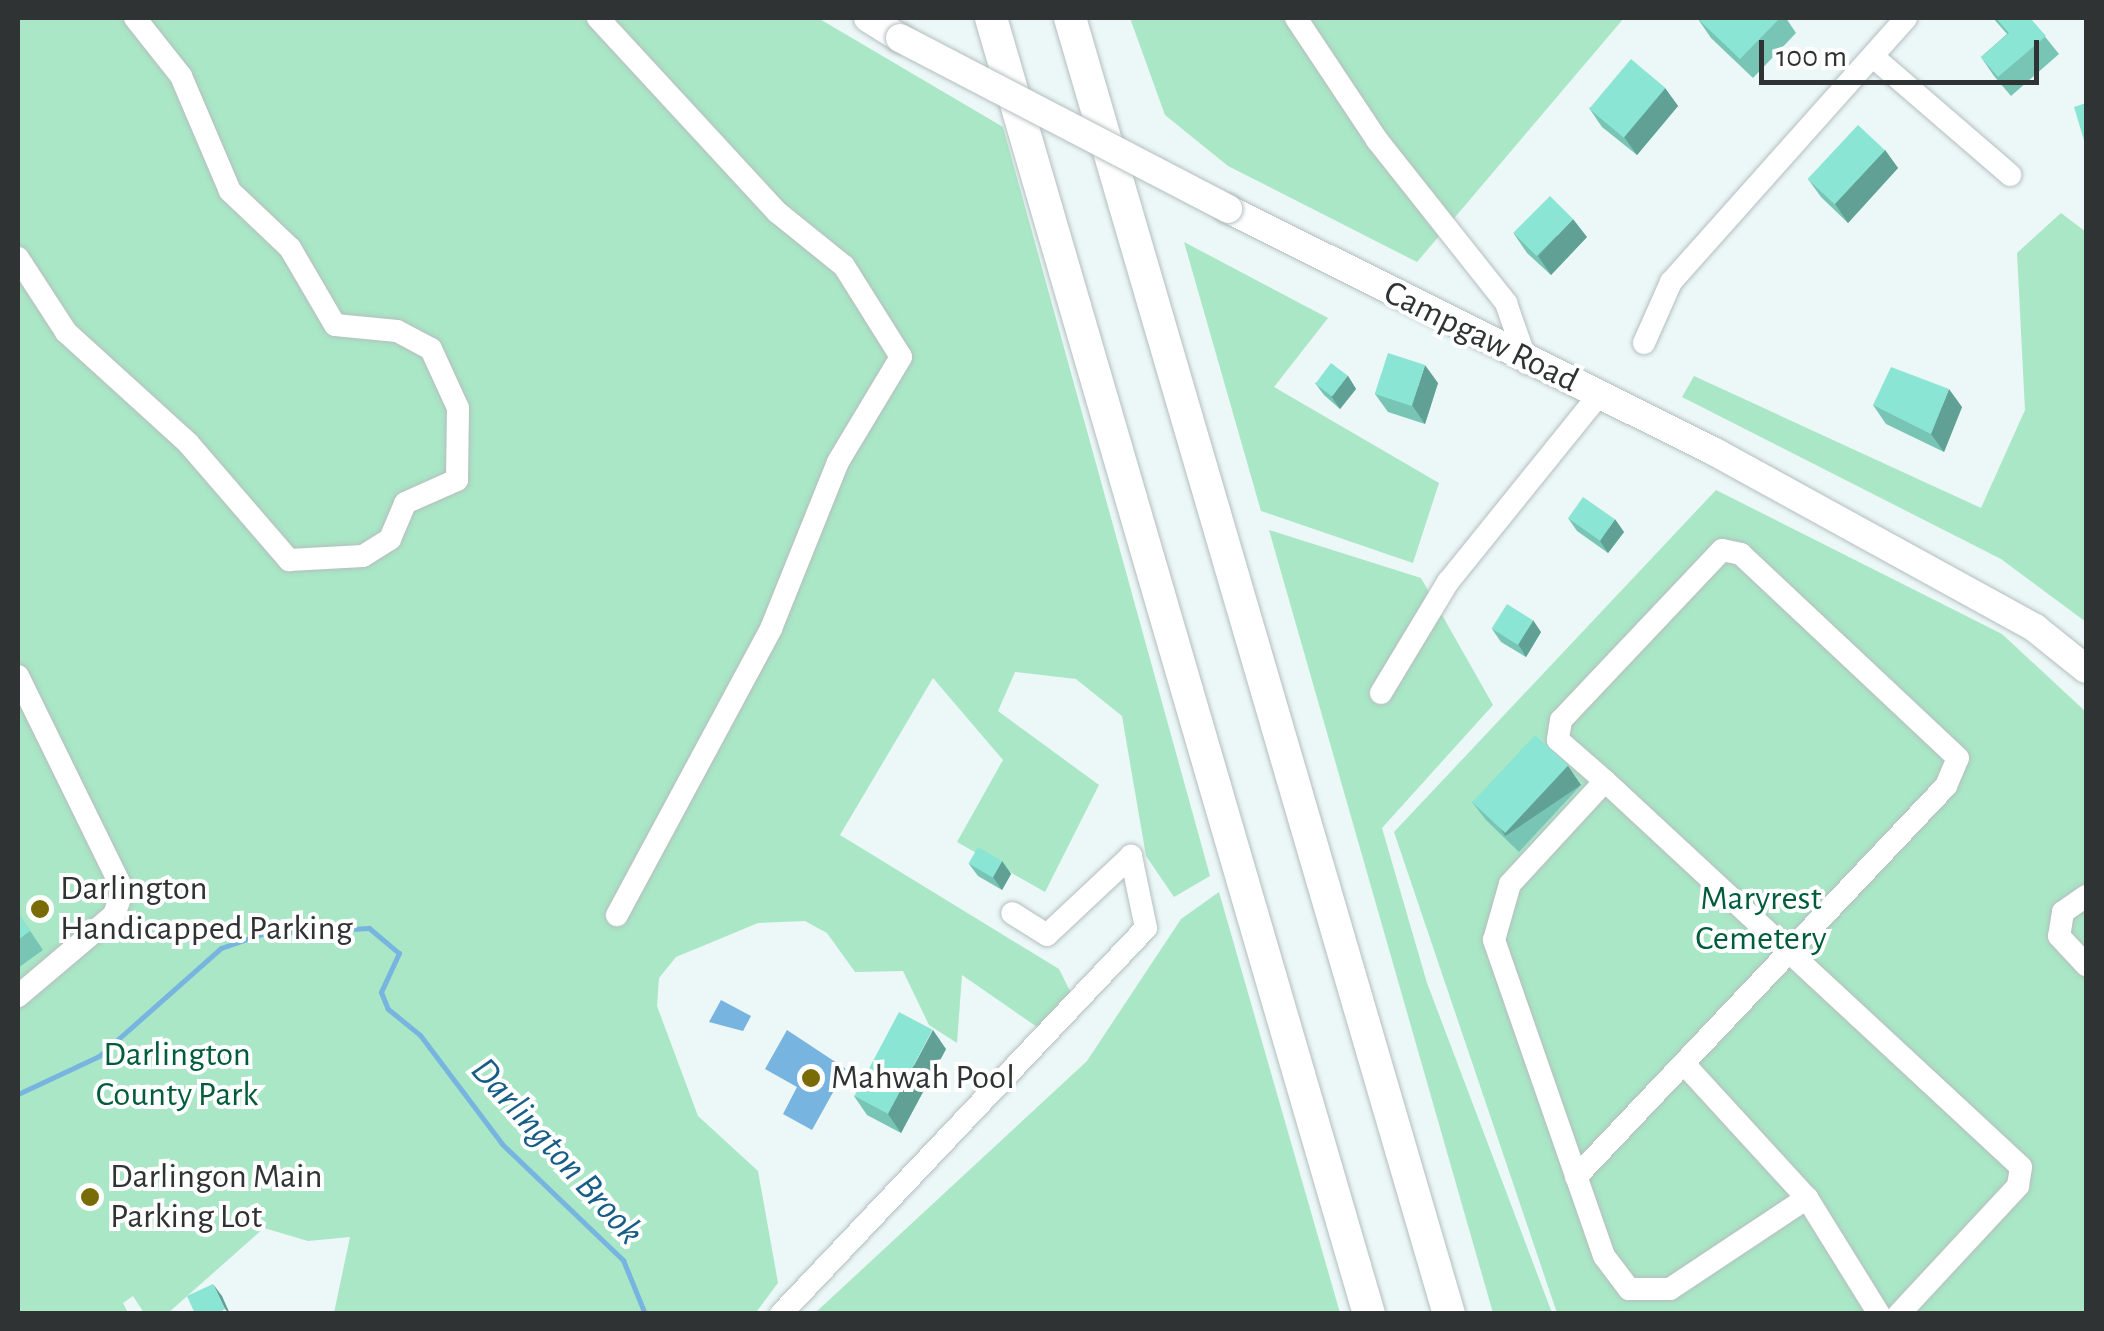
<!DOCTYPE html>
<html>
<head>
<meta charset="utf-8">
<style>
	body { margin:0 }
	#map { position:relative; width:2104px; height:1331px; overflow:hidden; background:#ecf7f7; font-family:"Alegreya Sans",sans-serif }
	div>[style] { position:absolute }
	.green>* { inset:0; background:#a9e7c6 }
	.water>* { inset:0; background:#77b4e0 }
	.stream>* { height:5px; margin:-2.5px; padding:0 2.5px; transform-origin:2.5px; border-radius:2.5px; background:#77b4e0 }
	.roads { filter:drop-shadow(0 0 2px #b4bebe) drop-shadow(0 0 2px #b4bebe) }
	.minor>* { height:22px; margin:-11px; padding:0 11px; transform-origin:11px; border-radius:11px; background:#fff }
	.major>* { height:28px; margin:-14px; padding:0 14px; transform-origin:14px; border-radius:14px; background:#fff }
	.highway>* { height:32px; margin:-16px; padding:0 16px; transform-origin:16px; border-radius:16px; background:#fff }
	.bridges { filter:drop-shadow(0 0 2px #b4bebe) drop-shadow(0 0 2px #b4bebe) }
	.major-bridge>* { height:28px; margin:-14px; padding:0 14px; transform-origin:14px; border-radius:14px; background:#fff }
	.wall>* { inset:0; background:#78c5b6 }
	.shaded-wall>* { inset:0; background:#61a094; transform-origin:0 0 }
	.building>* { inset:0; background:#8be5d4; transform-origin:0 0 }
	.dots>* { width:28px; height:28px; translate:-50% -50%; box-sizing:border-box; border:5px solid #fff; border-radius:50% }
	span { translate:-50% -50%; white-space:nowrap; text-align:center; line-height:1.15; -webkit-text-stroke:8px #fff; paint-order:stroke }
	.street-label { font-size:35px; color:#2f3333 }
	.poi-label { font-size:35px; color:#2f3333 }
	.left { translate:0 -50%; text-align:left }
	.park-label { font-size:35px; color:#005d3c }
	.water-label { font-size:38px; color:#175d87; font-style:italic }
	.frame { position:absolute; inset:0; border:20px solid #2f3333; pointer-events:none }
	.scale { position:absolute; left:1759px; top:40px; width:280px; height:45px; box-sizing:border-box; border:5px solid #2f3333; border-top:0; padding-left:12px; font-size:30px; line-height:35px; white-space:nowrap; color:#2f3333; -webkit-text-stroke:8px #fff; paint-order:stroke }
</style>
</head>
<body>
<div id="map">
	<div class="green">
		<i style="clip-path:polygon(18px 18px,818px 18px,1003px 127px,1210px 876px,1174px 897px,1146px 856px,1122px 716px,1076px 679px,1015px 672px,998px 711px,1099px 785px,1045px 892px,957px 842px,1003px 760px,933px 678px,840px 835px,1059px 969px,1071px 993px,1040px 1029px,962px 975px,957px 1043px,929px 1025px,903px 971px,855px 972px,827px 933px,805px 921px,758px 923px,676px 957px,659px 978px,657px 1006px,698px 1116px,758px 1171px,778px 1283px,757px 1311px,334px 1313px,350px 1237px,308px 1241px,264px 1228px,168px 1313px,144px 1313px,133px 1296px,123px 1303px,128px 1313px,18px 1313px)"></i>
		<i style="clip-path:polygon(1130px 18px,1624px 18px,1417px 262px,1228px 166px,1165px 115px)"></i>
		<i style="clip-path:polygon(2061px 213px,2086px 232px,2086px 622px,2001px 559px,1682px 397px,1694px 376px,1981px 508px,2025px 410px,2017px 253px)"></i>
		<i style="clip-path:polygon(1184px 242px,1328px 318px,1274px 387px,1439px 483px,1413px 563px,1261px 511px)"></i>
		<i style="clip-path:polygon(1716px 490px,2002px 634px,2086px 712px,2086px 1313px,1557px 1313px,1394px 832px)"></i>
		<i style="clip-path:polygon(1269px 530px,1421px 578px,1493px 705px,1382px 828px,1427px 983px,1552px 1313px,1493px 1313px)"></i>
		<i style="clip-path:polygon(1219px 892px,1340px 1313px,815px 1313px,1087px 1061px,1181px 919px)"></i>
	</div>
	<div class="water">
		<i style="clip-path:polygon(721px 1000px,751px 1016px,743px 1031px,709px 1022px)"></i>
		<i style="clip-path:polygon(787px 1030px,846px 1069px,812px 1130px,783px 1114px,797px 1087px,765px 1069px)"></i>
	</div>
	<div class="stream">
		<i style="left:18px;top:1094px;width:89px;rotate:-25.1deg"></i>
		<i style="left:99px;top:1056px;width:163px;rotate:-41.5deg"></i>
		<i style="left:221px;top:948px;width:43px;rotate:-18.9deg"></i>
		<i style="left:262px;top:934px;width:107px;rotate:-3.2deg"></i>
		<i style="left:369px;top:928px;width:39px;rotate:40deg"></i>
		<i style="left:399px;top:953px;width:43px;rotate:114.8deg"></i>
		<i style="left:381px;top:992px;width:18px;rotate:68deg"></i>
		<i style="left:388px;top:1009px;width:41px;rotate:39.1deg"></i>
		<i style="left:420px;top:1035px;width:136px;rotate:53deg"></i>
		<i style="left:502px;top:1144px;width:168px;rotate:43.8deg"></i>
		<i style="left:623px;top:1260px;width:58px;rotate:67.8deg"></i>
	</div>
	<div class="roads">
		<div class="minor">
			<i style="left:598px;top:18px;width:264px;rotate:47.3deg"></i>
			<i style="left:777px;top:212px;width:86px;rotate:38.9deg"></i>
			<i style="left:844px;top:266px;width:107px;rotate:57.9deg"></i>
			<i style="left:901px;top:357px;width:122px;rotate:121deg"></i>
			<i style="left:838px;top:462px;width:180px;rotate:111.9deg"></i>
			<i style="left:771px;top:629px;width:325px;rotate:118.3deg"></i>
			<i style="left:1296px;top:18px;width:146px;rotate:56.4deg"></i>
			<i style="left:1377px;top:140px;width:208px;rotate:51.6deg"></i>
			<i style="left:1506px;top:303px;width:64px;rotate:70.7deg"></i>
			<i style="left:1877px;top:60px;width:176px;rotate:40.8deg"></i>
			<i style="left:18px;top:258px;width:88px;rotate:57deg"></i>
			<i style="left:66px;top:332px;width:165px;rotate:42.3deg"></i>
			<i style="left:188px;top:443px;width:155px;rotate:49.2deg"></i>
			<i style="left:289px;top:560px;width:74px;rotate:-3.1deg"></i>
			<i style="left:363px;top:556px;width:32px;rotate:-32deg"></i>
			<i style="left:390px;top:539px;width:39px;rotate:-67deg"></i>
			<i style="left:405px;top:503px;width:57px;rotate:-23.9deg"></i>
			<i style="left:457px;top:480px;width:72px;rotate:-89.2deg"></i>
			<i style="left:458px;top:408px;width:65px;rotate:-114.6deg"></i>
			<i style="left:431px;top:349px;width:38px;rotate:-152deg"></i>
			<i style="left:397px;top:331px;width:62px;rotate:-174.5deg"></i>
			<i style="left:335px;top:325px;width:89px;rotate:-120.3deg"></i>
			<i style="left:290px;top:248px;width:83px;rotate:-136.5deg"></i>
			<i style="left:230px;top:191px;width:125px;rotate:-113.1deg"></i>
			<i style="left:181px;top:76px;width:74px;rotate:-128.4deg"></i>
			<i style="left:1644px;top:343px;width:67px;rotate:-66.1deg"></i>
			<i style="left:1671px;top:282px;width:353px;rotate:-48.3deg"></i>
			<i style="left:18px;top:676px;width:238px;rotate:63.9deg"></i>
			<i style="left:123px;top:890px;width:27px;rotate:110deg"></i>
			<i style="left:114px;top:915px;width:126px;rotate:139.8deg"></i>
			<i style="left:1381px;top:693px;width:130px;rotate:-58.9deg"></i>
			<i style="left:1448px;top:582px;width:239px;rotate:-51.1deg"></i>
			<i style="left:2086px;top:896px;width:28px;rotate:145deg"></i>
			<i style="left:2063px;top:912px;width:24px;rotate:99deg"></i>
			<i style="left:2059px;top:936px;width:40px;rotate:47deg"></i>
			<i style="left:1686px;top:1066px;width:179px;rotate:47.5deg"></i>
			<i style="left:1807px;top:1198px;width:137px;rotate:58.2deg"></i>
			<i style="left:1576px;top:1177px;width:538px;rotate:-46.58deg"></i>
			<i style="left:1946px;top:786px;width:30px;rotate:-67deg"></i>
			<i style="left:1958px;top:758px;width:298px;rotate:-136.8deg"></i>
			<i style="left:1741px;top:554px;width:19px;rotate:-168deg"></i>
			<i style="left:1722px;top:550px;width:234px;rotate:133.4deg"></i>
			<i style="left:1561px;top:720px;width:20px;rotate:99deg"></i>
			<i style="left:1558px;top:740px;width:62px;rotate:41.1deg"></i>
			<i style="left:1807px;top:1198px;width:164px;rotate:146.4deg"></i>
			<i style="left:1670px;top:1289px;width:41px;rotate:180deg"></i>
			<i style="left:1629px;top:1289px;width:41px;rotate:-127.1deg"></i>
			<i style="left:1604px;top:1256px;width:335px;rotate:-109.2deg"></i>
			<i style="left:1494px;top:940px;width:58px;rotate:-74.1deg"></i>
			<i style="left:1510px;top:884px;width:140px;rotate:-47.3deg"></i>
			<i style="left:1605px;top:781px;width:567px;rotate:42.86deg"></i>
			<i style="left:2021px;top:1167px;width:19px;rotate:99deg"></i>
			<i style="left:2018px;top:1186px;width:175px;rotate:132.9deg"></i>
			<i style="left:781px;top:1314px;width:531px;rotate:-46.6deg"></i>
			<i style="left:1146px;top:928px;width:74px;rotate:-101.8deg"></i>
			<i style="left:1131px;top:856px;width:115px;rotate:136.8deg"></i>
			<i style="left:1047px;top:935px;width:41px;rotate:-147.8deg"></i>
		</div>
		<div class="major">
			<i style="left:868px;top:18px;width:38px;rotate:32deg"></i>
			<i style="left:1228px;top:209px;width:544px;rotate:26.52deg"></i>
			<i style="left:1715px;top:452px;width:365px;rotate:28.8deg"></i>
			<i style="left:2035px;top:628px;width:65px;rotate:38.8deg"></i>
		</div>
		<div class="highway">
			<i style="left:991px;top:18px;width:1350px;rotate:73.74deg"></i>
			<i style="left:1070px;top:18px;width:1350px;rotate:73.7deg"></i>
		</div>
	</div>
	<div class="bridges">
		<div class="major-bridge">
			<i style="left:900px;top:38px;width:370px;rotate:27.5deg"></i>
		</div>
	</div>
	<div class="wall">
		<i style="clip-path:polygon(1700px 18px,1786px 18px,1796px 33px,1753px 78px,1711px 38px,1698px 19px)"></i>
		<i style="clip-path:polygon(1993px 18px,2030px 18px,2059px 54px,2011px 96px,1994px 76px,1981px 57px,2007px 34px)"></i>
		<i style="clip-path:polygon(1665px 88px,1678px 106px,1637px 155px,1602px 127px,1589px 108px)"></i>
		<i style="clip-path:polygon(1885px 150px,1898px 168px,1848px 223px,1821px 197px,1808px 179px)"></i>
		<i style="clip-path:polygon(1514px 234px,1587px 237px,1551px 275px,1527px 253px)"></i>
		<i style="clip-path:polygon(1348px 376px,1356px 389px,1340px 409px,1324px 395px,1315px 383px)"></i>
		<i style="clip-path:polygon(1438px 383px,1425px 424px,1388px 412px,1375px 394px)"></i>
		<i style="clip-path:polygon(1873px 405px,1962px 407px,1944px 452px,1886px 424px)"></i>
		<i style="clip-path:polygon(1568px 518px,1624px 532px,1608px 553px,1577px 531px)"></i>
		<i style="clip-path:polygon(1492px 629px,1541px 632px,1526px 657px,1501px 642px)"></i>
		<i style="clip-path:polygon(1568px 766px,1581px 785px,1519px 852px,1486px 820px,1472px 802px)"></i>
		<i style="clip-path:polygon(1002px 861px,1011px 874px,1002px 890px,978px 876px,969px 864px)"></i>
		<i style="clip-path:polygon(18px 913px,43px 950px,18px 968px)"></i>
		<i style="clip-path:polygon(946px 1049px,901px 1133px,867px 1115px,854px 1096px)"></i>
	</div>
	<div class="shaded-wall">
		<i style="clip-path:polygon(1665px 88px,1678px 106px,1637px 155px,1624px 137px)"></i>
		<i style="clip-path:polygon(1885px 150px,1898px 168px,1848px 223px,1835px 204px)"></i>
		<i style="clip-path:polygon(1573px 219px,1587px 237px,1551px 275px,1538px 256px)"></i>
		<i style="clip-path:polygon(1425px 365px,1438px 383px,1425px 424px,1412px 405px)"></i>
		<i style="clip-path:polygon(1348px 376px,1356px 389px,1340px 409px,1331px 396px)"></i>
		<i style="clip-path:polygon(1949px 389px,1962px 407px,1944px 452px,1931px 434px)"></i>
		<i style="clip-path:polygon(1615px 519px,1624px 532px,1608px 553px,1600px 541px)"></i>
		<i style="clip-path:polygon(1533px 620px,1541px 632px,1526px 657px,1518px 644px)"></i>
		<i style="left:1568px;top:766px;width:23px;height:91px;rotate:56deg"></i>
		<i style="clip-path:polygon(1002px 861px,1011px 874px,1002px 890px,993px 877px)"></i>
		<i style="clip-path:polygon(933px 1030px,946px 1049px,901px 1133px,888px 1114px)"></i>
		<i style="clip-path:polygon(213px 1284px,222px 1296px,230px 1314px,225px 1309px)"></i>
	</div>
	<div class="building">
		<i style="clip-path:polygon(1700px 18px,1780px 18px,1740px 59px,1698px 19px)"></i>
		<i style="clip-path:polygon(1996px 18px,2030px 18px,2046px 36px,1998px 77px,1981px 57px,2009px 33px)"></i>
		<i style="left:1631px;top:59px;width:45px;height:65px;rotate:40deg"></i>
		<i style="clip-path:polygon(2086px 103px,2086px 147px,2074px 107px)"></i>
		<i style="left:1858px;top:125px;width:37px;height:74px;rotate:43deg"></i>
		<i style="left:1550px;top:196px;width:33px;height:52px;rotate:45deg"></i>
		<i style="left:1388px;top:353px;width:39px;height:43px;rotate:18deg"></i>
		<i style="left:1331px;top:363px;width:21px;height:26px;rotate:37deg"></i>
		<i style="clip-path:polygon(1891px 367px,1949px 389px,1931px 434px,1873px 405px)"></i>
		<i style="left:1583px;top:497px;width:39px;height:26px;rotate:35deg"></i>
		<i style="left:1507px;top:604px;width:31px;height:29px;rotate:32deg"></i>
		<i style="left:1535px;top:735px;width:45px;height:92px;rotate:43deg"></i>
		<i style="left:978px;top:847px;width:28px;height:19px;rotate:30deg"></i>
		<i style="clip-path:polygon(18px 913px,30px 931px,18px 940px)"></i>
		<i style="left:899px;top:1012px;width:38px;height:95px;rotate:28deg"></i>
		<i style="clip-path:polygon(213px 1284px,225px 1309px,216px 1314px,195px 1314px,187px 1296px)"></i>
	</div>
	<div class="dots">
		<i style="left:40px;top:909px;background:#796c06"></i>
		<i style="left:811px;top:1078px;background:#796c06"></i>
		<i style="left:90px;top:1197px;background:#796c06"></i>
	</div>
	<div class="street-label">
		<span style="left:1481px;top:337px;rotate:26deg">Campgaw Road</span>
	</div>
	<div class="poi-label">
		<span class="left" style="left:60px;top:909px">Darlington<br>Handicapped Parking</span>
		<span class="left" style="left:831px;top:1078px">Mahwah Pool</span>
		<span class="left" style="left:110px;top:1197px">Darlingon Main<br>Parking Lot</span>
	</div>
	<div class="park-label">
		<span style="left:1761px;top:919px">Maryrest<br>Cemetery</span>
		<span style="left:177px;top:1075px">Darlington<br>County Park</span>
	</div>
	<div class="water-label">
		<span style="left:556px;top:1152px;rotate:48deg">Darlington Brook</span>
	</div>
	<div class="frame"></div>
	<div class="scale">100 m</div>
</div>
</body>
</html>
